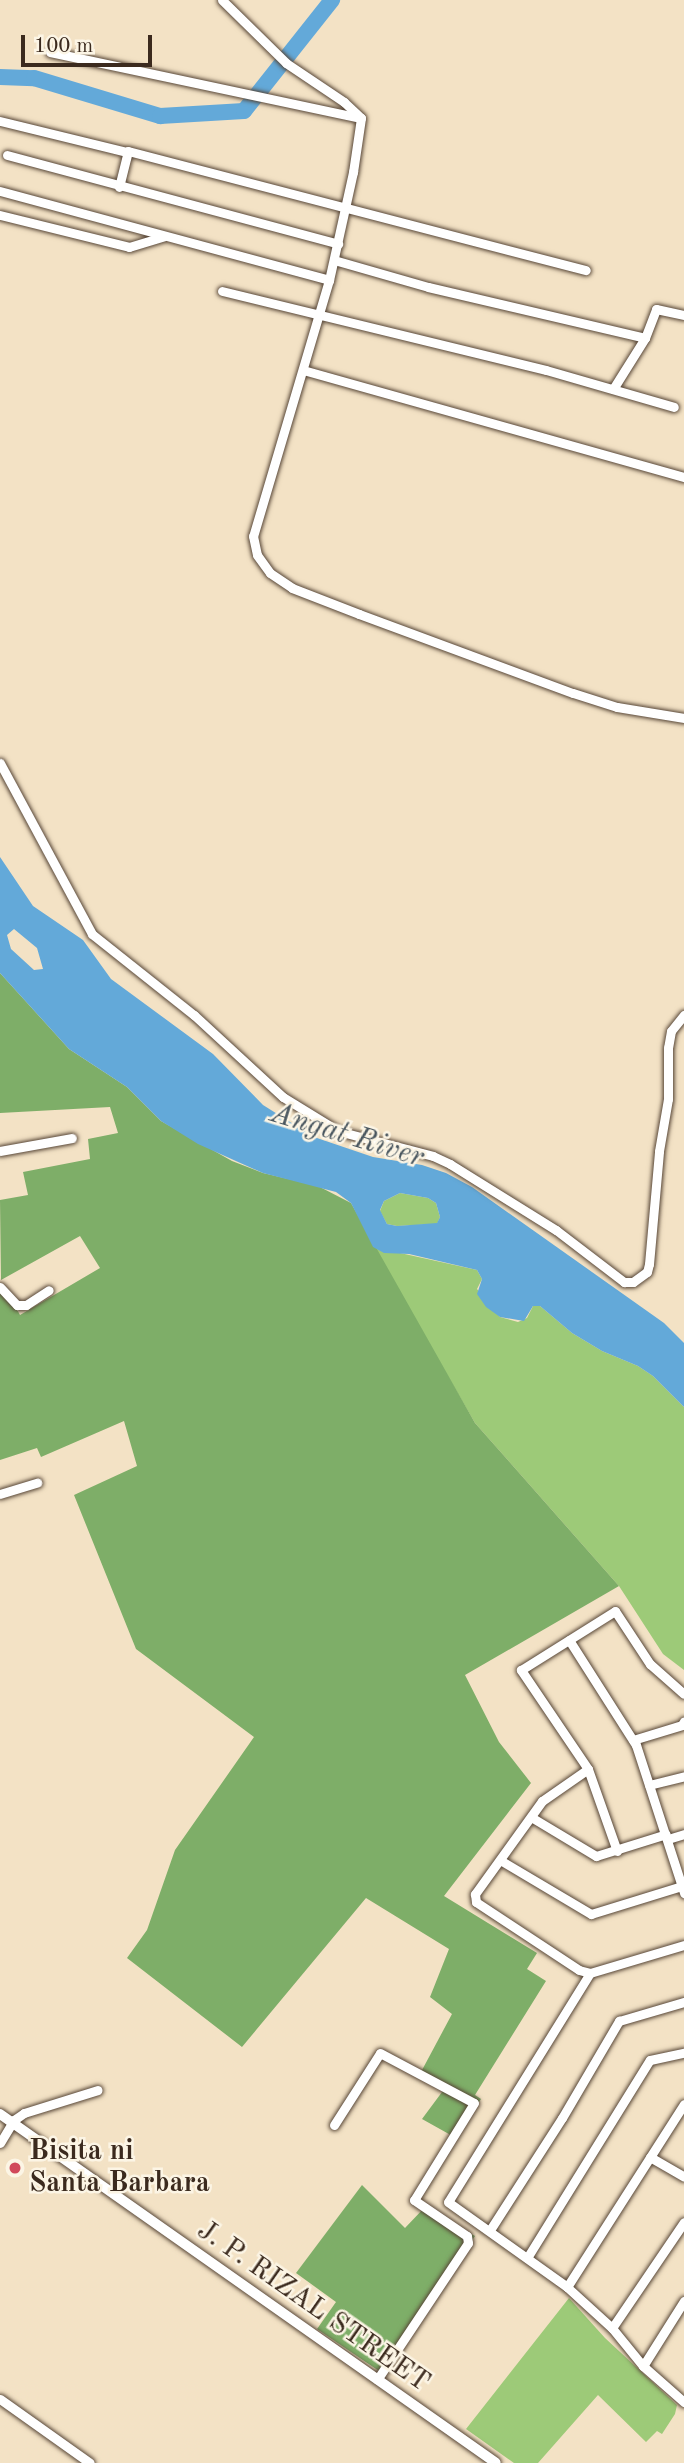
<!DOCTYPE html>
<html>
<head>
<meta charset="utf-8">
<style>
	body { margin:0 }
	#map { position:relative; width:684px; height:2463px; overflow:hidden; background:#f3e2c5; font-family:"Old Standard TT",serif }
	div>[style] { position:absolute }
	.green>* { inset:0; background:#9dca78 }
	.forest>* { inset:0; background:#7eae68 }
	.water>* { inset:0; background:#63a9d9 }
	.river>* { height:16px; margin:-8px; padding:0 8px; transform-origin:8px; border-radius:8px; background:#63a9d9 }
	.roads { filter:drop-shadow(0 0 2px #574637) drop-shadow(0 0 2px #574637) }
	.minor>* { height:9px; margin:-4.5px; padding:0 4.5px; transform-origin:4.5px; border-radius:4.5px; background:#fff }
	.major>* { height:10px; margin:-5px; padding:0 5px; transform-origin:5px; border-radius:5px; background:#fff }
	.dots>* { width:19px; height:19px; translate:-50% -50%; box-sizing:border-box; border:4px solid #fcf5e5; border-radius:50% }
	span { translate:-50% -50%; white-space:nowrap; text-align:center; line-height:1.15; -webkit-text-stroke:5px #fcf5e5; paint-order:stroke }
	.poi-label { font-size:28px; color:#3b2a1e; font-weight:700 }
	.left { translate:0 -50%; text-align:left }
	.street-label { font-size:28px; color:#3b2a1e }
	.water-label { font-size:30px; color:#49565f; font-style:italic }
	.scale { position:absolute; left:21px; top:35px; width:131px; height:32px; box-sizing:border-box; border:4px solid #3b2a1e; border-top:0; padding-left:9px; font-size:21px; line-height:24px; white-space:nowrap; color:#3b2a1e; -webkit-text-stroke:5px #fcf5e5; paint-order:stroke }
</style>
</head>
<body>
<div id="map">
	<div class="green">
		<i style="clip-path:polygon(400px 1193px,428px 1198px,436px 1203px,440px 1217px,437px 1224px,397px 1226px,387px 1224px,380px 1211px,384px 1201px)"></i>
		<i style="clip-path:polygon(373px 1247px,477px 1270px,482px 1279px,477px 1289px,500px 1317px,518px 1322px,527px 1318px,533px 1306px,540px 1306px,572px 1333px,602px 1351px,638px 1366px,653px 1376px,684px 1407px,684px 1670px,663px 1654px,619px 1586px,475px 1423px)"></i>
		<i style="clip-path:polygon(569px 2298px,605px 2338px,677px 2405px,675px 2414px,662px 2434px,657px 2431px,646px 2442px,598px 2395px,538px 2463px,514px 2463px,466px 2429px)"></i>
	</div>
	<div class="forest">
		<i style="clip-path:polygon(0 973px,69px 1049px,127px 1087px,161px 1121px,232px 1161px,263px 1173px,318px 1186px,351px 1203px,475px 1423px,619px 1586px,465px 1675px,499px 1742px,531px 1783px,444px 1896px,537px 1953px,527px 1969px,546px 1981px,475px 2095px,481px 2099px,456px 2138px,422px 2119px,445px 2088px,421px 2072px,452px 2014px,430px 1997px,449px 1949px,366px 1898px,242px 2047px,127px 1958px,147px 1930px,175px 1850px,254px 1737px,136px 1649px,74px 1495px,137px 1466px,124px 1421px,41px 1457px,37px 1448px,0 1460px,0 1287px,4px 1286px,20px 1315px,100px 1268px,80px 1236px,1px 1280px,0 1200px,28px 1195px,23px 1172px,90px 1159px,88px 1139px,118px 1133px,110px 1107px,0 1113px)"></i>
		<i style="clip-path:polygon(362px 2185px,405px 2228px,425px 2207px,475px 2236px,382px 2373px,317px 2329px,336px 2302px,296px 2273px)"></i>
	</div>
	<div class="water">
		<i style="clip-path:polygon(evenodd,0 857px,33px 906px,83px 940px,111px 979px,213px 1054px,263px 1105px,314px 1137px,373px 1157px,422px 1165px,446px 1173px,472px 1187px,664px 1323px,684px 1343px,684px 1407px,653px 1376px,638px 1366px,602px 1351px,572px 1333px,540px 1306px,533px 1306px,524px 1321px,500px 1317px,486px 1307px,477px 1294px,482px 1279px,477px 1270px,409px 1254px,384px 1253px,373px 1247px,351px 1203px,336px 1192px,263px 1173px,198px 1144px,161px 1121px,127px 1087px,69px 1049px,0 973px,0 857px,14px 929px,37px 948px,43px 969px,34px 970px,11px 949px,7px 935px,14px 929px,0 857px,400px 1193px,428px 1198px,436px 1203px,440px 1217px,437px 1223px,397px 1226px,387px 1224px,380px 1210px,384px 1201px,400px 1193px)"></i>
	</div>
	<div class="river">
		<i style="left:0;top:77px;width:34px;rotate:2deg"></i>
		<i style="left:34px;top:78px;width:132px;rotate:16.8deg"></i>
		<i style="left:160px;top:116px;width:84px;rotate:-3.4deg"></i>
		<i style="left:244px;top:111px;width:142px;rotate:-51.6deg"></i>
	</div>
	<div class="roads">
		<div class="minor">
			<i style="left:222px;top:0;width:90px;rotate:44.5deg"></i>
			<i style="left:286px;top:63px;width:70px;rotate:33.9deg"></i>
			<i style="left:344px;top:102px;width:23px;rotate:43deg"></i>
			<i style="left:361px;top:118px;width:55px;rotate:98.4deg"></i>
			<i style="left:353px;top:172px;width:111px;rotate:102.5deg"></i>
			<i style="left:329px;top:280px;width:267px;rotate:106.5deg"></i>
			<i style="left:253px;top:536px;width:19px;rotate:78deg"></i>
			<i style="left:257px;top:555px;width:22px;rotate:54deg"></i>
			<i style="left:270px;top:573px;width:27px;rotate:34deg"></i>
			<i style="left:292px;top:588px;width:72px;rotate:21.2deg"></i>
			<i style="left:359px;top:614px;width:228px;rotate:20.3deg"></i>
			<i style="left:573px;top:693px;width:46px;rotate:17.7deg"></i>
			<i style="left:617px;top:707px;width:68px;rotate:9.3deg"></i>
			<i style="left:50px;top:52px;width:318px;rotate:12deg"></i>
			<i style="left:0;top:121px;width:131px;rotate:13.7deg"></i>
			<i style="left:7px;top:155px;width:343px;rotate:15deg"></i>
			<i style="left:119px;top:187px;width:37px;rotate:-76deg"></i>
			<i style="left:128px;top:151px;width:473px;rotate:14.6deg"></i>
			<i style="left:0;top:191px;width:341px;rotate:15.1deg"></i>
			<i style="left:0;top:215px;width:133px;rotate:13.9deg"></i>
			<i style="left:129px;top:247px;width:37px;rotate:-17deg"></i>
			<i style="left:334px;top:260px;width:98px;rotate:16deg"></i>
			<i style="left:428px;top:287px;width:223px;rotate:13.2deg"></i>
			<i style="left:222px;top:291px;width:333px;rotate:13.7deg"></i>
			<i style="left:546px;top:370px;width:133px;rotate:16.1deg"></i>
			<i style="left:303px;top:370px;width:396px;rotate:15.7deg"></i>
			<i style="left:613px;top:389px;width:60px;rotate:-57.9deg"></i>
			<i style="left:645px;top:338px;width:31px;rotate:-69deg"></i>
			<i style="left:656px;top:309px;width:29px;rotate:12deg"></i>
			<i style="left:0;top:763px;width:194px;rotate:61.7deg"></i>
			<i style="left:92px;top:934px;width:130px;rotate:38.5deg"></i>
			<i style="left:194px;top:1015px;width:121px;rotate:42.7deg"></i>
			<i style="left:283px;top:1097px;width:65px;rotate:31.7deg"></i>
			<i style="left:338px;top:1131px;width:98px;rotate:14.7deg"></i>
			<i style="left:433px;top:1156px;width:19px;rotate:25deg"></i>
			<i style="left:450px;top:1164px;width:125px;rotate:31.9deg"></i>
			<i style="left:556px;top:1230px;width:86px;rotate:37.4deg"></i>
			<i style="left:624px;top:1282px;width:9px"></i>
			<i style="left:633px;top:1282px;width:17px;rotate:-36deg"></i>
			<i style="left:647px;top:1272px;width:8px;rotate:-76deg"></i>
			<i style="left:649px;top:1264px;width:113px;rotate:-84.9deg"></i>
			<i style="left:659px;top:1151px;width:53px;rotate:-80.2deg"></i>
			<i style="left:668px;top:1099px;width:51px;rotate:-90deg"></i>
			<i style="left:668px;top:1048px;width:17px;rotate:-80deg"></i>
			<i style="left:671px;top:1031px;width:21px;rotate:-51deg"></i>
			<i style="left:0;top:1151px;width:73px;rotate:-10.2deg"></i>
			<i style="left:0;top:1287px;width:25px;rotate:47deg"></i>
			<i style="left:17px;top:1305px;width:9px"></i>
			<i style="left:26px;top:1305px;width:27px;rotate:-33deg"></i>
			<i style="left:0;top:1494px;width:39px;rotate:-17deg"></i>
			<i style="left:569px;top:1640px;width:125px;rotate:57.5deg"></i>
			<i style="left:636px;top:1745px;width:156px;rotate:72deg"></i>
			<i style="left:633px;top:1740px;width:51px;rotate:-17deg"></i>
			<i style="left:682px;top:1725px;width:4px;rotate:-63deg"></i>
			<i style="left:588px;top:1769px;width:56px;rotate:145.2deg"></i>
			<i style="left:542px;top:1801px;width:115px;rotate:125.8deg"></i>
			<i style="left:475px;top:1894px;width:8px;rotate:83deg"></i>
			<i style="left:476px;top:1902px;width:123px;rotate:33.4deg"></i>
			<i style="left:579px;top:1970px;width:11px;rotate:15deg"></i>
			<i style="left:590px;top:1973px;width:98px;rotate:-16.6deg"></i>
			<i style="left:649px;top:1785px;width:36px;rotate:-14deg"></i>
			<i style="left:531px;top:1817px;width:76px;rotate:31deg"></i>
			<i style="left:596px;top:1856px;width:73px;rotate:-17.4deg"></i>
			<i style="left:668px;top:1839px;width:17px;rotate:-17deg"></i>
			<i style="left:617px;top:1851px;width:87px;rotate:-109.5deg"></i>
			<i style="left:588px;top:1769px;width:120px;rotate:-124.1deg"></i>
			<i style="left:521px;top:1670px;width:111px;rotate:-32.1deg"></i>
			<i style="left:615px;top:1611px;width:64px;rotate:56.6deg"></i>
			<i style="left:650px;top:1664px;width:45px;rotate:41.4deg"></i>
			<i style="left:500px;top:1860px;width:106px;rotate:30.7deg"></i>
			<i style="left:591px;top:1914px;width:95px;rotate:-17.1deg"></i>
			<i style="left:590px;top:1973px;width:269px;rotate:121.8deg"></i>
			<i style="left:448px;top:2202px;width:146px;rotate:35.5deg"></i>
			<i style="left:567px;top:2287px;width:61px;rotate:42.3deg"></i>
			<i style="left:612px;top:2328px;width:49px;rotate:50.8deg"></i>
			<i style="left:643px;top:2366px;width:55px;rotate:41.3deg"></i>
			<i style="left:334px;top:2125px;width:85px;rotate:-57.4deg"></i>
			<i style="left:380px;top:2053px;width:106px;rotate:28deg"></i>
			<i style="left:474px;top:2103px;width:114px;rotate:121.7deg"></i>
			<i style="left:414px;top:2200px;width:64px;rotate:34.2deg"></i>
			<i style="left:467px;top:2236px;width:7px;rotate:82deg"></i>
			<i style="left:468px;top:2243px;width:164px;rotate:123.6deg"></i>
			<i style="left:0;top:2143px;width:27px;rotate:-59deg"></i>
			<i style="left:14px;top:2120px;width:12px;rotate:-35deg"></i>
			<i style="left:24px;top:2113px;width:77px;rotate:-17.3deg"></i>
			<i style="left:650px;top:2157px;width:39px;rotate:30deg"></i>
			<i style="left:490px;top:2230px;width:133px;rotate:-57.3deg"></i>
			<i style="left:562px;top:2118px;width:113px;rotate:-59.6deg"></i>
			<i style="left:619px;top:2021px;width:68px;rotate:-16.3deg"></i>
			<i style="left:527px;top:2258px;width:233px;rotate:-58.2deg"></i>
			<i style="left:650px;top:2060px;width:35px;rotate:-12deg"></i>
			<i style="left:567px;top:2287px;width:217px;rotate:-57.4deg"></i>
			<i style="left:612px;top:2328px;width:128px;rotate:-55.8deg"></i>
			<i style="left:643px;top:2366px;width:77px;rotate:-57.8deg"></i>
			<i style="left:0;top:2399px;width:110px;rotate:35.4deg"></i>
		</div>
		<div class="major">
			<i style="left:0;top:2114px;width:606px;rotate:35.13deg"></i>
		</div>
	</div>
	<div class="dots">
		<i style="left:15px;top:2168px;background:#d1495b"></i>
	</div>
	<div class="poi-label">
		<span class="left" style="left:29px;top:2168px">Bisita ni<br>Santa Barbara</span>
	</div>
	<div class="street-label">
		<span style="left:313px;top:2307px;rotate:35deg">J. P. RIZAL STREET</span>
	</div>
	<div class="water-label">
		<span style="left:347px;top:1136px;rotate:17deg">Angat River</span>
	</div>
	<div class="scale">100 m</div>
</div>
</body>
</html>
